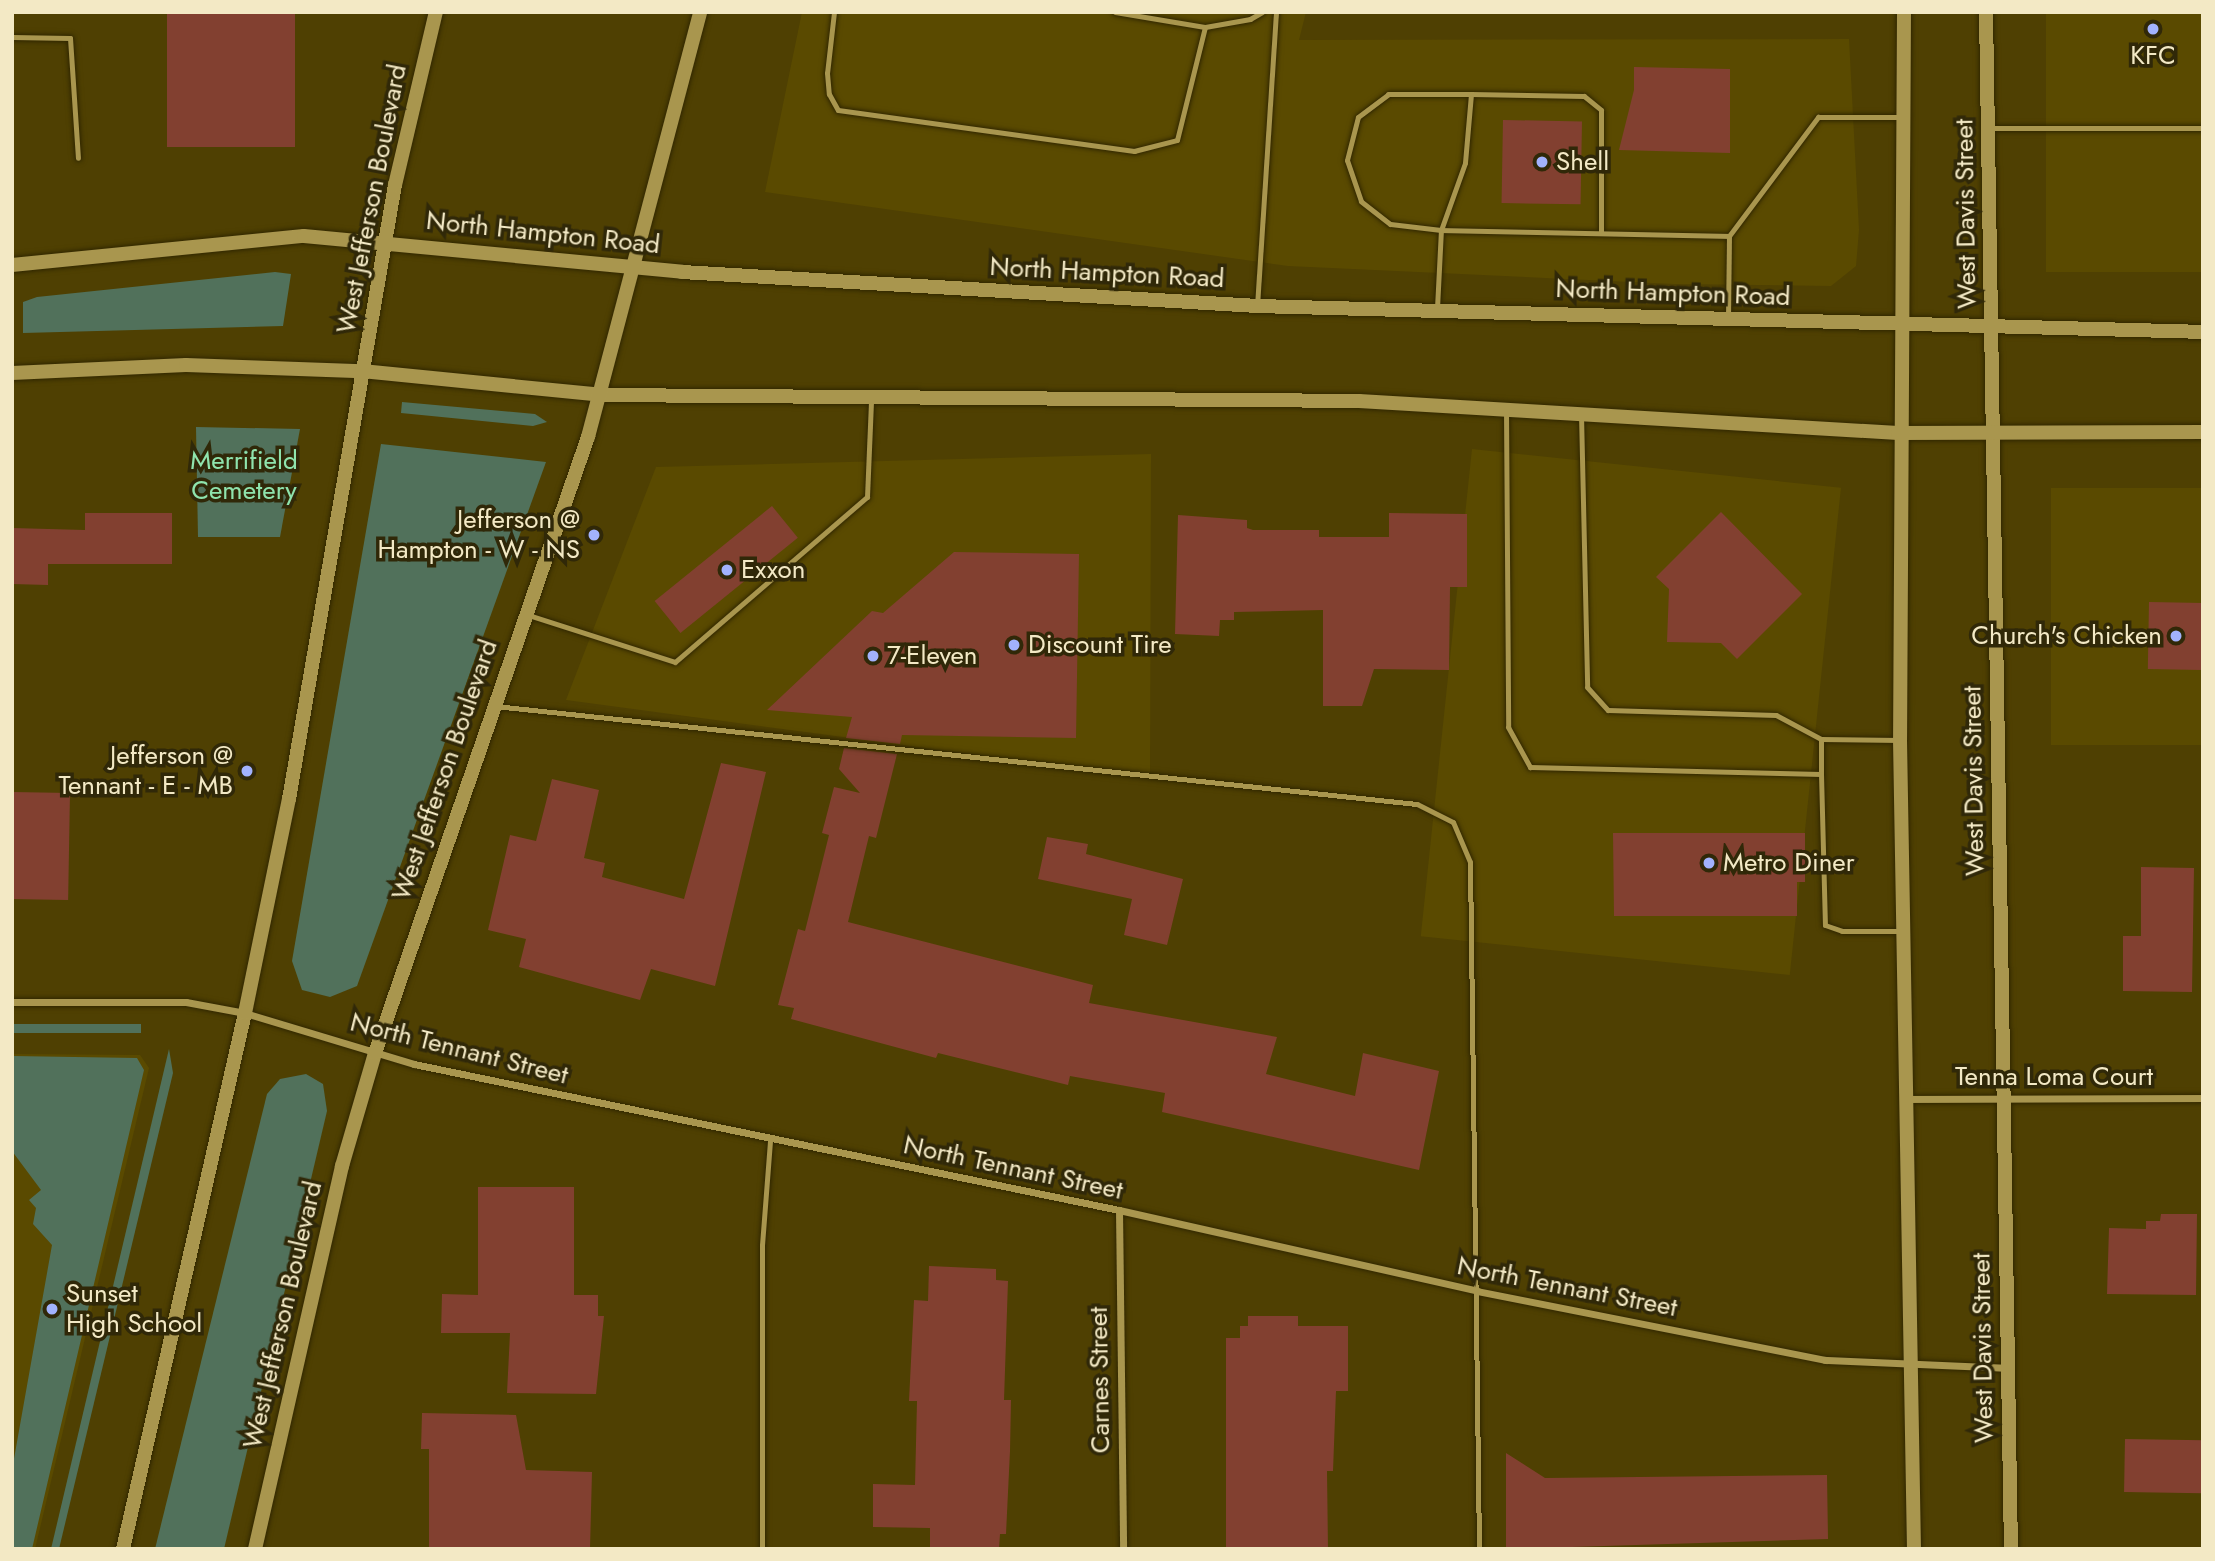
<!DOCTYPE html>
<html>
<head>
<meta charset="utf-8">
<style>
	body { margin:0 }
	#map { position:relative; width:2215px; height:1561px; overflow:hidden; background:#4f4002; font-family:Jost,sans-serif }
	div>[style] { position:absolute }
	.built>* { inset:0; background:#5a4a00; transform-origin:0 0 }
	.green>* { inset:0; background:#51715b; transform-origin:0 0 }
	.building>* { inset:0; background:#824030; transform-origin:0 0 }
	.roads { filter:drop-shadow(0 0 2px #312700) drop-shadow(0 0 2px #312700) }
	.service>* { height:5px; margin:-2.5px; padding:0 2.5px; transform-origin:2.5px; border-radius:2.5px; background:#a9964e }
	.minor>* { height:7px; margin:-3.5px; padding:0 3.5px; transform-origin:3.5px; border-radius:3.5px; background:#a9964e }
	.secondary>* { height:14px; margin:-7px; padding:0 7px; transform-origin:7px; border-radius:7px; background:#a9964e }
	.dots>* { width:19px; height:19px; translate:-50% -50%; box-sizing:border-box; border:4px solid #302808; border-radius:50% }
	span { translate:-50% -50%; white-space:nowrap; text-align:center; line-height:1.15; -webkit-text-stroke:7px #302808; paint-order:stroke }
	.poi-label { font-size:26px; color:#f3e9c5 }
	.left { translate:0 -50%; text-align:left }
	.right { translate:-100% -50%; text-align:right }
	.street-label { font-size:26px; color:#f3e9c5 }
	.park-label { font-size:26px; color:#8fe4ad }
	.frame { position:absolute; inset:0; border:14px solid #f3e9c5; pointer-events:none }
</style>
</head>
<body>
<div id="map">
	<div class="built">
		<i style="clip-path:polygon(802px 12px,1306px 12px,1299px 40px,1849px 39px,1859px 230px,1856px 266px,1831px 286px,1674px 284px,1288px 266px,765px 192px)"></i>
		<i style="left:2046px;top:12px;width:157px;height:260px"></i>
		<i style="left:1472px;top:449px;width:371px;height:490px;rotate:6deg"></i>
		<i style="clip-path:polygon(1151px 454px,1150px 778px,566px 700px,656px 467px)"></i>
		<i style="left:2051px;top:488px;width:152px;height:257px"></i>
		<i style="clip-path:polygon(12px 1054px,140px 1055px,149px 1068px,35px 1549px,12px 1549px)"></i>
	</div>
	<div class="green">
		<i style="clip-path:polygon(275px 272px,291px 274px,283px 326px,23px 333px,23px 302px,37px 297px)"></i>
		<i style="clip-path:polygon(402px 402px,535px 414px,547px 422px,533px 426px,401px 413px)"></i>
		<i style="clip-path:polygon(196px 427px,300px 429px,280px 537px,198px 537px)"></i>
		<i style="clip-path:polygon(381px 444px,546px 462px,357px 986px,330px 997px,302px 990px,292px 961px)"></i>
		<i style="left:12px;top:1024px;width:129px;height:9px"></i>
		<i style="clip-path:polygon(169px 1049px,173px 1073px,59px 1549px,51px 1549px)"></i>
		<i style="clip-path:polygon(12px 1056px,137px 1058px,144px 1070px,32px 1549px,12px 1549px,12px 1470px,52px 1245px,33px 1224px,36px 1208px,29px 1200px,41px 1190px,12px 1151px)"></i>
		<i style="clip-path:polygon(306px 1074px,323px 1084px,327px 1111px,224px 1549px,155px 1549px,267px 1094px,280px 1079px)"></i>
	</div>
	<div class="building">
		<i style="left:167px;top:12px;width:128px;height:135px"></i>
		<i style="clip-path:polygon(1634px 67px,1730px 69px,1730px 153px,1619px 150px,1634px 90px)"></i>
		<i style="left:1503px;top:120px;width:79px;height:83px;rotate:1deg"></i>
		<i style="left:772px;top:506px;width:41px;height:151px;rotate:51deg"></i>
		<i style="clip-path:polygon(1721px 512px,1802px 594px,1737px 659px,1721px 643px,1667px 642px,1669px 589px,1656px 577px)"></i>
		<i style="clip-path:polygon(85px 513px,172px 513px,172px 564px,48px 564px,48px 585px,12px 584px,12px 528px,85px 530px)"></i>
		<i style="clip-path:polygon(1389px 513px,1467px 514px,1467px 587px,1450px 587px,1449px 670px,1374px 669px,1362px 706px,1323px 706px,1323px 610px,1234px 612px,1234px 620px,1220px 620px,1219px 636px,1175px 634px,1178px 515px,1247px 520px,1247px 528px,1253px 530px,1319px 530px,1319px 537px,1389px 537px)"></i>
		<i style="clip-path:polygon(954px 552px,1079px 554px,1076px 738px,902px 735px,900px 744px,846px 738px,852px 717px,767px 710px,872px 611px,883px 613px)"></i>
		<i style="left:2149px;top:602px;width:54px;height:67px;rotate:1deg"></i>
		<i style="clip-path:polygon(844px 748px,897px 754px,876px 838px,869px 836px,848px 922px,1093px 985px,1089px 1003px,1277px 1037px,1266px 1074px,1355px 1096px,1363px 1053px,1439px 1071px,1419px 1170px,1162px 1112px,1165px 1093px,1070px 1076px,1068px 1085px,938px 1053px,936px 1058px,791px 1019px,794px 1008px,778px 1005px,798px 929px,805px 931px,829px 835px,822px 833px,834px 787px,860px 793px,839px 769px)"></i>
		<i style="clip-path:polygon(721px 763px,766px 772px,715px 986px,651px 969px,640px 1000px,519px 967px,526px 939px,488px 930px,510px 835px,536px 841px,552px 779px,599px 790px,584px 858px,605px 863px,602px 877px,684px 899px)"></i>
		<i style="left:12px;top:792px;width:58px;height:107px;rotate:1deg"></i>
		<i style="clip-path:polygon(1613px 833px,1805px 833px,1805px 882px,1797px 882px,1797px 916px,1614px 916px)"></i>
		<i style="clip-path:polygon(1047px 837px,1088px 844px,1086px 854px,1183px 879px,1167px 945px,1124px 935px,1132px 899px,1038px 879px)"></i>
		<i style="clip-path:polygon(2141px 867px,2194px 868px,2192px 992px,2123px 991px,2123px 936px,2141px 936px)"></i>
		<i style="clip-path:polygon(478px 1187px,574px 1187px,574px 1295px,598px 1295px,598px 1316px,604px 1316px,596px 1394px,507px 1393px,510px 1333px,441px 1333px,442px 1294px,478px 1295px)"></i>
		<i style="clip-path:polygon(2161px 1214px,2197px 1214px,2196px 1295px,2107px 1294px,2109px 1228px,2146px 1229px,2146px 1221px,2160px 1221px)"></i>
		<i style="clip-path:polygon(929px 1266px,996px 1269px,996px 1280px,1008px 1281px,1004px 1400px,1011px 1400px,1010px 1451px,1006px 1534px,1000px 1534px,999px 1549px,930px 1549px,930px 1528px,873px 1527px,873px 1484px,915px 1485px,917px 1401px,909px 1401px,914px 1300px,928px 1301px)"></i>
		<i style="clip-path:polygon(1248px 1316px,1298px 1316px,1298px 1326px,1348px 1326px,1348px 1391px,1336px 1391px,1333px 1471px,1327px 1471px,1328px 1549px,1226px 1549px,1226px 1338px,1240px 1338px,1240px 1326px,1248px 1326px)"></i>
		<i style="clip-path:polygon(422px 1413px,516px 1415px,526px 1470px,592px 1472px,590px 1549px,429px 1549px,429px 1449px,421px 1449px)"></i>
		<i style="left:2125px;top:1439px;width:78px;height:53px;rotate:1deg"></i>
		<i style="clip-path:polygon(1506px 1453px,1545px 1478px,1827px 1475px,1828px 1539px,1506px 1549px)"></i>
	</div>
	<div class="roads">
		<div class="service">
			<i style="left:834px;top:12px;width:61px;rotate:96.5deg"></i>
			<i style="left:827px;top:73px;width:21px;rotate:85deg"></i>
			<i style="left:829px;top:94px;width:18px;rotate:61deg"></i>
			<i style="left:838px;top:110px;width:299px;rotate:7.9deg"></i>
			<i style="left:1134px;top:151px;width:44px;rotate:-14.3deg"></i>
			<i style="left:1177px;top:140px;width:116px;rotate:-76.1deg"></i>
			<i style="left:1115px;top:12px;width:91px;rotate:9.5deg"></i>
			<i style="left:1205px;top:27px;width:46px;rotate:-10.1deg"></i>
			<i style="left:1250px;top:19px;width:14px;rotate:-30deg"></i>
			<i style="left:12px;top:37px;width:58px;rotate:1deg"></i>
			<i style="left:70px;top:38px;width:120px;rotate:86.2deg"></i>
			<i style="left:1471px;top:94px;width:69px;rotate:95deg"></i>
			<i style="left:1465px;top:163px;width:71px;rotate:109.7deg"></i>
			<i style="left:1441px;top:230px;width:51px;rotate:-173.3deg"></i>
			<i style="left:1390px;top:224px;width:37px;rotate:-142deg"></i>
			<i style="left:1361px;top:201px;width:43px;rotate:-108.9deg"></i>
			<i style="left:1347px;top:160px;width:44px;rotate:-75.7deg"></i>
			<i style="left:1358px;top:117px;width:38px;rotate:-37deg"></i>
			<i style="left:1388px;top:94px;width:83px"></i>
			<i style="left:1471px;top:94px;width:113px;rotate:1deg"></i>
			<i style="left:1584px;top:96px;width:22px;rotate:39deg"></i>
			<i style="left:1601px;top:110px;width:123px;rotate:90deg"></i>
			<i style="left:1990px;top:128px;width:213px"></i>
			<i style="left:1729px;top:236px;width:149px;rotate:-53.2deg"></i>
			<i style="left:1818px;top:117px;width:82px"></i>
			<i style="left:1257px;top:306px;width:295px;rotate:-86.3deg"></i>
			<i style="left:1437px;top:308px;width:78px;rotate:-87.1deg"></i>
			<i style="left:1441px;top:230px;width:288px;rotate:1.2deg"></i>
			<i style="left:1729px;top:236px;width:83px;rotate:90.7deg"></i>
			<i style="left:1506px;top:410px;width:317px;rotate:89.6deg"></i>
			<i style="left:1508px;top:727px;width:46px;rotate:61.2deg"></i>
			<i style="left:1530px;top:767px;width:291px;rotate:1.4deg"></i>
			<i style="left:1821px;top:774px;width:35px;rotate:-90deg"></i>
			<i style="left:1581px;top:414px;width:273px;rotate:88.7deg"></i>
			<i style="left:1587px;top:687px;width:31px;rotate:48deg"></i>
			<i style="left:1608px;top:710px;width:168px;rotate:1.7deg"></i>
			<i style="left:1776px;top:715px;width:51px;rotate:28.1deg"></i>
			<i style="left:1821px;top:739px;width:79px;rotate:0.7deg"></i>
			<i style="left:528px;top:615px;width:154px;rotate:17.7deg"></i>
			<i style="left:675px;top:662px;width:253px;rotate:-40.7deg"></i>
			<i style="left:867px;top:497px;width:97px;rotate:-87.6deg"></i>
			<i style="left:495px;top:706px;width:927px;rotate:6.07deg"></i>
			<i style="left:1417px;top:804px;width:40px;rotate:26.6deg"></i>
			<i style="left:1453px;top:822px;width:43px;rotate:67deg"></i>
			<i style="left:1470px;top:862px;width:687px;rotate:89.25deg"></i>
			<i style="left:1821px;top:774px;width:151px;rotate:88.5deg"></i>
			<i style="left:1825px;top:925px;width:18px;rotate:19deg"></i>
			<i style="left:1842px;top:931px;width:59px"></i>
			<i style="left:762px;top:1549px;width:304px;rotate:-90deg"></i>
			<i style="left:762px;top:1245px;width:105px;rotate:-85.6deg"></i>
		</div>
		<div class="minor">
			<i style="left:12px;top:1002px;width:174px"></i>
			<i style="left:186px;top:1002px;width:60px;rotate:10.6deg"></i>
			<i style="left:245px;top:1013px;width:177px;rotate:16.8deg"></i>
			<i style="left:414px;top:1064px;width:720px;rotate:11.7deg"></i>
			<i style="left:1119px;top:1210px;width:367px;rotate:12.7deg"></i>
			<i style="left:1477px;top:1291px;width:355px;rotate:11.2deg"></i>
			<i style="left:1825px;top:1360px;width:182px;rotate:2.5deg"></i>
			<i style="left:1906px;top:1099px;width:297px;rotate:-0.2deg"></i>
			<i style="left:1119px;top:1210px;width:339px;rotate:89.3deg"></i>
		</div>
		<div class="secondary">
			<i style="left:1904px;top:12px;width:728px;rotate:90.31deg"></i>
			<i style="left:1900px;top:740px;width:809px;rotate:89.01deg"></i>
			<i style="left:1986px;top:12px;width:1537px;rotate:89.07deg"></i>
			<i style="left:12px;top:265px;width:293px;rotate:-5.7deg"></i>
			<i style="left:304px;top:236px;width:380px;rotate:5.4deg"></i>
			<i style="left:682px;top:272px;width:576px;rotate:3.38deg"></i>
			<i style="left:1257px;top:306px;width:946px;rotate:1.57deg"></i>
			<i style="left:12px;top:373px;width:174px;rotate:-2.6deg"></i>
			<i style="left:186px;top:365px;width:176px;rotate:2deg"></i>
			<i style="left:362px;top:371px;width:240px;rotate:5.7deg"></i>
			<i style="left:601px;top:395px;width:758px;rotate:0.45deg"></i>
			<i style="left:1359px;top:401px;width:540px;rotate:3.4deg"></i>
			<i style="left:1898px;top:433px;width:305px;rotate:-0.2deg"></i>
			<i style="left:123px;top:1549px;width:550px;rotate:-77.18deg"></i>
			<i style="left:245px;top:1013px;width:218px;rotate:-78.4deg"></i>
			<i style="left:289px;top:799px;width:623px;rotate:-80.21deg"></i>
			<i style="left:395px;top:185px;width:178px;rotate:-76.7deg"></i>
			<i style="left:255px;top:1549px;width:393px;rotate:-77.2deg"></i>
			<i style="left:342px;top:1166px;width:118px;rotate:-73.7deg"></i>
			<i style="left:375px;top:1053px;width:652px;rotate:-70.93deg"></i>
			<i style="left:588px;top:437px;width:440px;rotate:-75.2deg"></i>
		</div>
	</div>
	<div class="dots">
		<i style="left:2153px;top:29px;background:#a2b2fd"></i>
		<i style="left:1542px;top:162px;background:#a2b2fd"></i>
		<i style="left:594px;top:535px;background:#a2b2fd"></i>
		<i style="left:727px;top:570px;background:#a2b2fd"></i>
		<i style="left:2176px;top:636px;background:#a2b2fd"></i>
		<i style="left:1014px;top:645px;background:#a2b2fd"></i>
		<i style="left:873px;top:656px;background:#a2b2fd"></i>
		<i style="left:247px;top:771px;background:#a2b2fd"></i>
		<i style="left:1709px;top:863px;background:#a2b2fd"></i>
		<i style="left:52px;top:1309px;background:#a2b2fd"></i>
	</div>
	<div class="poi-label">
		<span style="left:2153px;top:56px">KFC</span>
		<span class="left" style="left:1556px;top:162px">Shell</span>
		<span class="right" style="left:580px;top:535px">Jefferson @<br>Hampton - W - NS</span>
		<span class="left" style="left:741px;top:570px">Exxon</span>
		<span class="right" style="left:2162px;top:636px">Church's Chicken</span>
		<span class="left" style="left:1028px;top:645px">Discount Tire</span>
		<span class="left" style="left:887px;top:656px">7-Eleven</span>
		<span class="right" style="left:233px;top:771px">Jefferson @<br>Tennant - E - MB</span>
		<span class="left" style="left:1723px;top:863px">Metro Diner</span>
		<span class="left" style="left:66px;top:1309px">Sunset<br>High School</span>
	</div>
	<div class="street-label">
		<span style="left:372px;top:199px;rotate:-79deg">West Jefferson Boulevard</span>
		<span style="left:1966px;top:214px;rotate:-91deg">West Davis Street</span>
		<span style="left:543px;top:233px;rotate:6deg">North Hampton Road</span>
		<span style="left:1107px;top:273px;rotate:3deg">North Hampton Road</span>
		<span style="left:1673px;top:293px;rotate:2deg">North Hampton Road</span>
		<span style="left:445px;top:770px;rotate:-71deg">West Jefferson Boulevard</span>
		<span style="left:1974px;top:781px;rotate:-91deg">West Davis Street</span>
		<span style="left:459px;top:1049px;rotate:14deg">North Tennant Street</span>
		<span style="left:2054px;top:1077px">Tenna Loma Court</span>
		<span style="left:1013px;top:1168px;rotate:12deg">North Tennant Street</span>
		<span style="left:1567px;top:1287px;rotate:11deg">North Tennant Street</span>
		<span style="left:283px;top:1315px;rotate:-77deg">West Jefferson Boulevard</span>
		<span style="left:1983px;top:1348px;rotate:-91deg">West Davis Street</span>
		<span style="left:1100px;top:1380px;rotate:-91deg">Carnes Street</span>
	</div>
	<div class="park-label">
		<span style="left:244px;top:476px">Merrifield<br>Cemetery</span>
	</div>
	<div class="frame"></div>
</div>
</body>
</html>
